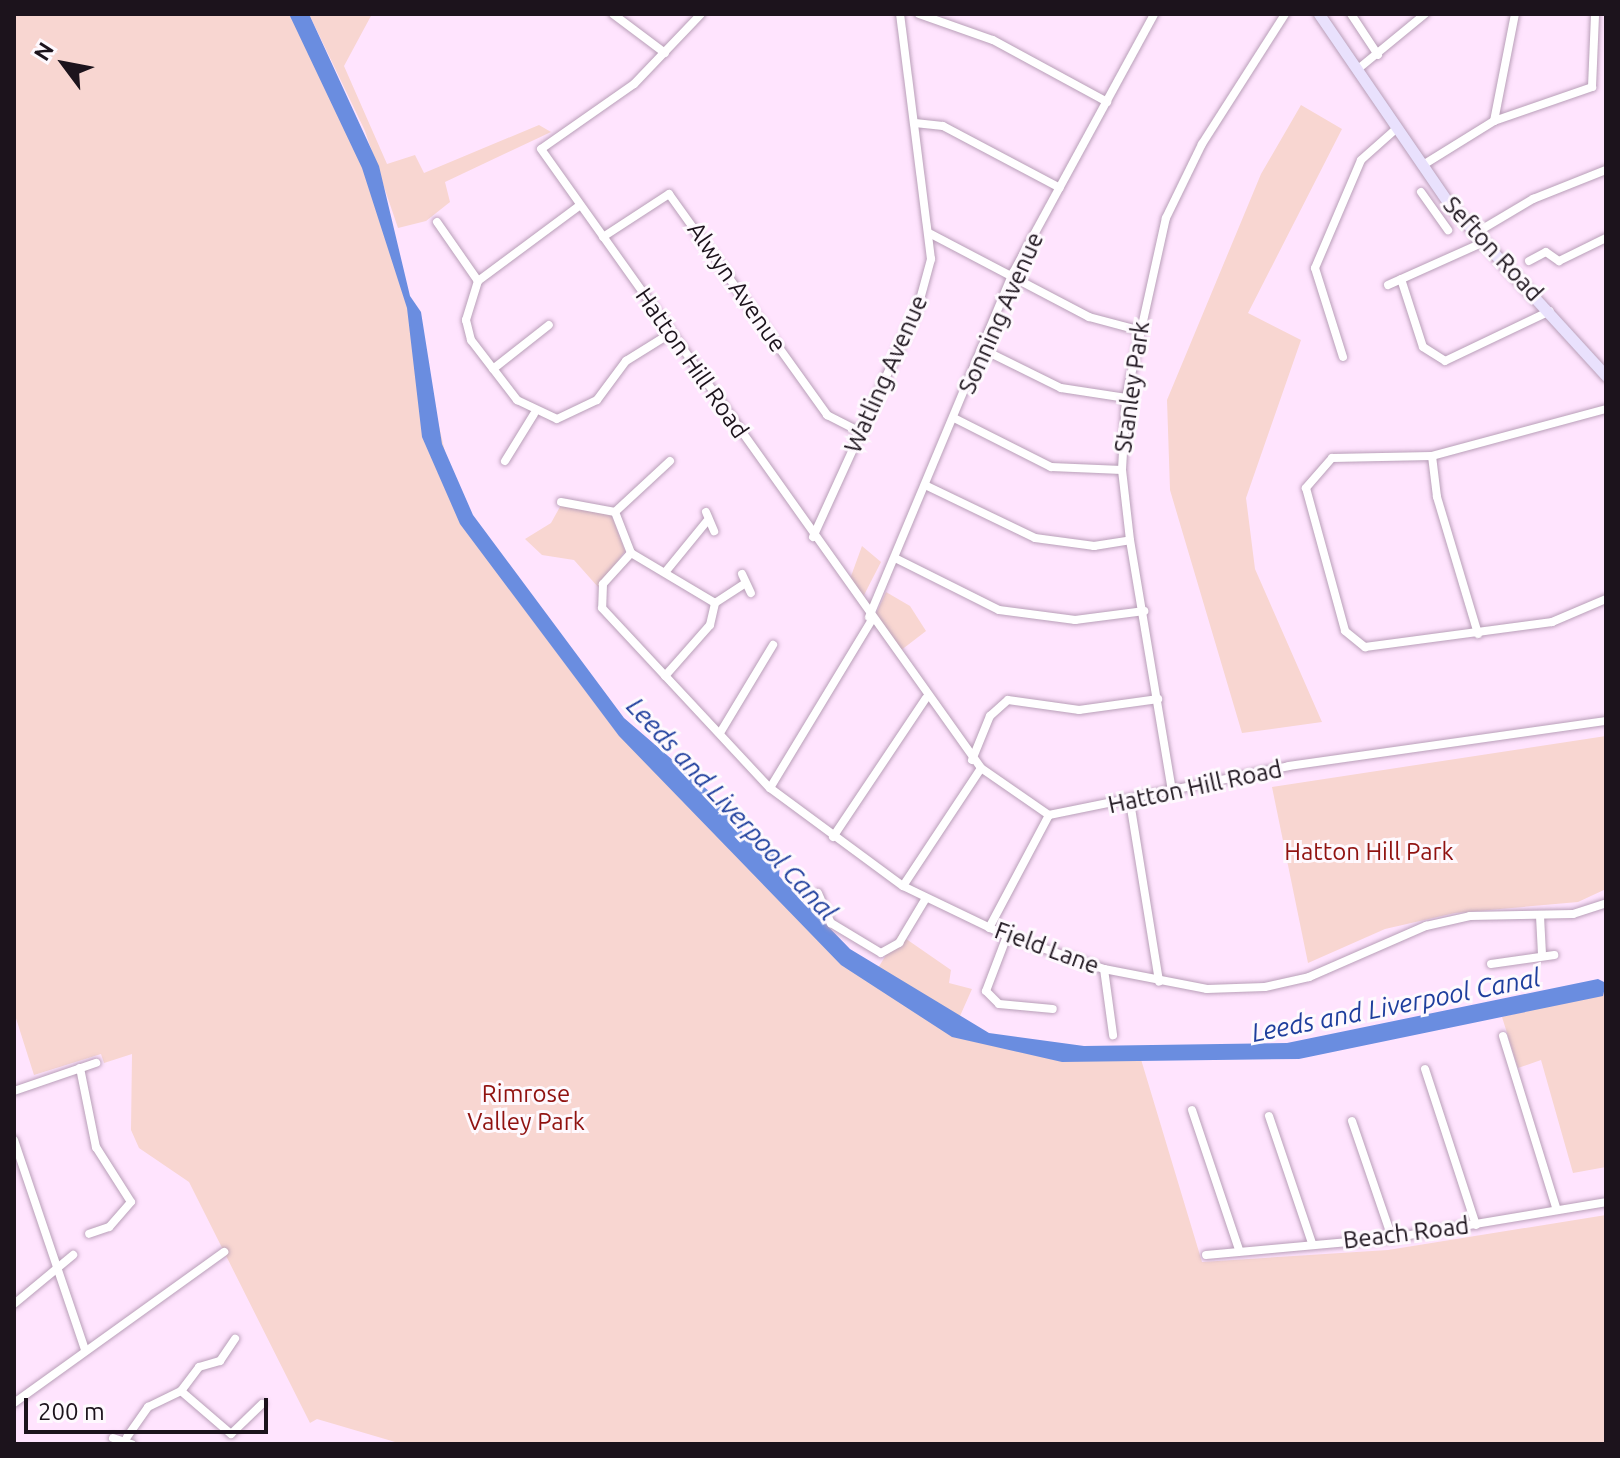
<!DOCTYPE html>
<html>
<head>
<meta charset="utf-8">
<style>
	body { margin:0 }
	#map { position:relative; width:1620px; height:1458px; overflow:hidden; background:#ffe4fe; font-family:Ubuntu,sans-serif }
	div>[style] { position:absolute }
	.green>* { inset:0; background:#f8d6d1 }
	.water>* { inset:0; background:#6a8de0 }
	.roads { filter:drop-shadow(0 0 2px #b99fb8) drop-shadow(0 0 2px #b99fb8) }
	.minor>* { height:8px; margin:-4px; padding:0 4px; transform-origin:4px; border-radius:4px; background:#fff }
	.secondary>* { height:11px; margin:-5.5px; padding:0 5.5px; transform-origin:5.5px; border-radius:5.5px; background:#e9e1fd }
	span { translate:-50% -50%; white-space:nowrap; text-align:center; line-height:1.15; -webkit-text-stroke:6px #fef9fe; paint-order:stroke }
	.street-label { font-size:24px; color:#1c131c }
	.park-label { font-size:24px; color:#901210 }
	.water-label { font-size:26px; color:#1e3e9d; font-style:italic }
	.frame { position:absolute; inset:0; border:16px solid #1c131c; pointer-events:none }
	.north { position:absolute; left:24px; top:24px; width:80px; height:80px; -webkit-text-stroke:6px #fef9fe; paint-order:stroke; rotate:302deg; font-size:22px; font-weight:700; line-height:32px; text-align:center; color:#1c131c }
	.north::after { content:''; display:block; margin:auto; width:28px; height:36px; background:#1c131c; clip-path:polygon(50% 0,100% 100%,50% 72%,0 100%) }
	.scale { position:absolute; left:24px; top:1398px; width:244px; height:36px; box-sizing:border-box; border:4px solid #1c131c; border-top:0; padding-left:10px; font-size:24px; line-height:28px; white-space:nowrap; color:#1c131c; -webkit-text-stroke:6px #fef9fe; paint-order:stroke }
</style>
</head>
<body>
<div id="map">
	<div class="green">
		<i style="clip-path:polygon(14px 14px,299px 14px,344px 108px,411px 308px,456px 498px,604px 705px,820px 936px,975px 1037px,1140px 1056px,1202px 1262px,1388px 1250px,1606px 1215px,1606px 1444px,402px 1444px,317px 1419px,310px 1423px,189px 1182px,139px 1148px,131px 1130px,132px 1054px,104px 1063px,101px 1054px,34px 1075px,14px 1012px)"></i>
		<i style="clip-path:polygon(309px 14px,372px 14px,344px 66px,387px 164px,415px 155px,424px 173px,539px 125px,551px 132px,445px 182px,450px 202px,426px 221px,398px 228px,365px 131px)"></i>
		<i style="clip-path:polygon(1301px 105px,1342px 129px,1248px 313px,1301px 340px,1246px 498px,1255px 569px,1322px 722px,1242px 733px,1170px 490px,1167px 400px,1261px 174px)"></i>
		<i style="clip-path:polygon(561px 505px,611px 514px,625px 551px,598px 587px,574px 560px,542px 555px,525px 539px,551px 523px)"></i>
		<i style="clip-path:polygon(862px 546px,881px 562px,863px 597px,850px 579px)"></i>
		<i style="clip-path:polygon(886px 592px,910px 606px,926px 631px,900px 651px,875px 616px)"></i>
		<i style="clip-path:polygon(1606px 736px,1606px 889px,1578px 902px,1455px 913px,1385px 929px,1308px 963px,1272px 787px)"></i>
		<i style="clip-path:polygon(899px 934px,951px 970px,949px 983px,972px 989px,960px 1016px,878px 968px)"></i>
		<i style="clip-path:polygon(1606px 992px,1606px 1167px,1573px 1173px,1541px 1060px,1518px 1068px,1502px 1017px)"></i>
	</div>
	<div class="water">
		<i style="clip-path:polygon(289px 14px,309px 14px,379px 166px,410px 296px,421px 312px,442px 444px,473px 515px,624px 718px,711px 793px,761px 855px,781px 851px,779px 876px,850px 949px,989px 1033px,1084px 1046px,1287px 1043px,1598px 979px,1606px 983px,1603px 996px,1299px 1059px,1062px 1062px,952px 1037px,841px 965px,619px 736px,460px 524px,422px 437px,407px 308px,362px 168px)"></i>
	</div>
	<div class="roads">
		<div class="minor">
			<i style="left:613px;top:14px;width:65px;rotate:36.9deg"></i>
			<i style="left:701px;top:14px;width:97px;rotate:133.7deg"></i>
			<i style="left:634px;top:84px;width:113px;rotate:145deg"></i>
			<i style="left:541px;top:149px;width:759px;rotate:54.59deg"></i>
			<i style="left:981px;top:768px;width:83px;rotate:34.7deg"></i>
			<i style="left:1049px;top:815px;width:245px;rotate:-11.5deg"></i>
			<i style="left:1289px;top:766px;width:320px;rotate:-8.1deg"></i>
			<i style="left:919px;top:14px;width:78px;rotate:19.4deg"></i>
			<i style="left:993px;top:40px;width:130px;rotate:28.5deg"></i>
			<i style="left:1351px;top:14px;width:49px;rotate:56.6deg"></i>
			<i style="left:1358px;top:69px;width:87px;rotate:-39.4deg"></i>
			<i style="left:1494px;top:121px;width:109px;rotate:-78.9deg"></i>
			<i style="left:915px;top:123px;width:28px;rotate:6deg"></i>
			<i style="left:943px;top:126px;width:132px;rotate:27.9deg"></i>
			<i style="left:1423px;top:165px;width:84px;rotate:-31.8deg"></i>
			<i style="left:1494px;top:121px;width:104px;rotate:-19.1deg"></i>
			<i style="left:1592px;top:87px;width:73px;rotate:-87.6deg"></i>
			<i style="left:1421px;top:192px;width:47px;rotate:54.6deg"></i>
			<i style="left:579px;top:206px;width:126px;rotate:143.4deg"></i>
			<i style="left:478px;top:281px;width:41px;rotate:107.1deg"></i>
			<i style="left:466px;top:320px;width:21px;rotate:76deg"></i>
			<i style="left:471px;top:340px;width:76px;rotate:52.5deg"></i>
			<i style="left:517px;top:400px;width:44px;rotate:25.4deg"></i>
			<i style="left:557px;top:419px;width:44px;rotate:-25.4deg"></i>
			<i style="left:597px;top:400px;width:49px;rotate:-53.4deg"></i>
			<i style="left:626px;top:361px;width:53px;rotate:-31.9deg"></i>
			<i style="left:437px;top:222px;width:72px;rotate:55.2deg"></i>
			<i style="left:929px;top:233px;width:181px;rotate:27.7deg"></i>
			<i style="left:1089px;top:317px;width:51px;rotate:14.9deg"></i>
			<i style="left:1474px;top:234px;width:69px;rotate:-30.7deg"></i>
			<i style="left:1533px;top:199px;width:79px;rotate:-21.7deg"></i>
			<i style="left:603px;top:237px;width:79px;rotate:-33.1deg"></i>
			<i style="left:669px;top:194px;width:272px;rotate:54.4deg"></i>
			<i style="left:827px;top:415px;width:38px;rotate:27deg"></i>
			<i style="left:1529px;top:261px;width:19px;rotate:-28deg"></i>
			<i style="left:1546px;top:252px;width:16px;rotate:35deg"></i>
			<i style="left:1559px;top:261px;width:52px;rotate:-26.1deg"></i>
			<i style="left:1401px;top:279px;width:71px;rotate:72.1deg"></i>
			<i style="left:1423px;top:347px;width:26px;rotate:32deg"></i>
			<i style="left:1445px;top:361px;width:116px;rotate:-25.5deg"></i>
			<i style="left:1388px;top:285px;width:103px;rotate:-24.1deg"></i>
			<i style="left:982px;top:349px;width:88px;rotate:26.3deg"></i>
			<i style="left:1061px;top:388px;width:66px;rotate:8.7deg"></i>
			<i style="left:1343px;top:357px;width:93px;rotate:-107.5deg"></i>
			<i style="left:1315px;top:268px;width:117px;rotate:-66.9deg"></i>
			<i style="left:1361px;top:160px;width:48px;rotate:-41.6deg"></i>
			<i style="left:493px;top:369px;width:71px;rotate:-38.2deg"></i>
			<i style="left:1606px;top:409px;width:180px;rotate:164.9deg"></i>
			<i style="left:1432px;top:456px;width:100px;rotate:178.9deg"></i>
			<i style="left:1332px;top:458px;width:40px;rotate:131deg"></i>
			<i style="left:1306px;top:488px;width:148px;rotate:74.7deg"></i>
			<i style="left:1345px;top:631px;width:26px;rotate:39deg"></i>
			<i style="left:1365px;top:647px;width:189px;rotate:-7.6deg"></i>
			<i style="left:1552px;top:622px;width:59px;rotate:-23.1deg"></i>
			<i style="left:954px;top:418px;width:109px;rotate:26.8deg"></i>
			<i style="left:1051px;top:467px;width:71px;rotate:2.4deg"></i>
			<i style="left:1432px;top:456px;width:41px;rotate:83deg"></i>
			<i style="left:1437px;top:497px;width:143px;rotate:73.3deg"></i>
			<i style="left:505px;top:461px;width:55px;rotate:-58.3deg"></i>
			<i style="left:925px;top:485px;width:122px;rotate:25.7deg"></i>
			<i style="left:1035px;top:538px;width:60px;rotate:7.7deg"></i>
			<i style="left:1094px;top:546px;width:36px;rotate:-9deg"></i>
			<i style="left:561px;top:502px;width:55px;rotate:10.5deg"></i>
			<i style="left:706px;top:512px;width:21px;rotate:67deg"></i>
			<i style="left:813px;top:537px;width:253px;rotate:-65.5deg"></i>
			<i style="left:918px;top:307px;width:50px;rotate:-74.8deg"></i>
			<i style="left:931px;top:259px;width:247px;rotate:-97.2deg"></i>
			<i style="left:631px;top:553px;width:44px;rotate:-111.3deg"></i>
			<i style="left:615px;top:512px;width:75px;rotate:-42.8deg"></i>
			<i style="left:895px;top:558px;width:116px;rotate:26.6deg"></i>
			<i style="left:999px;top:610px;width:77px;rotate:7.5deg"></i>
			<i style="left:1075px;top:620px;width:70px;rotate:-7.4deg"></i>
			<i style="left:667px;top:570px;width:63px;rotate:-50.8deg"></i>
			<i style="left:742px;top:574px;width:21px;rotate:65deg"></i>
			<i style="left:715px;top:603px;width:35px;rotate:-33deg"></i>
			<i style="left:869px;top:617px;width:373px;rotate:-67.3deg"></i>
			<i style="left:1013px;top:273px;width:295px;rotate:-61.4deg"></i>
			<i style="left:665px;top:676px;width:68px;rotate:-48.6deg"></i>
			<i style="left:710px;top:625px;width:23px;rotate:-77deg"></i>
			<i style="left:715px;top:603px;width:98px;rotate:-149.2deg"></i>
			<i style="left:631px;top:553px;width:42px;rotate:132.1deg"></i>
			<i style="left:603px;top:584px;width:24px;rotate:92deg"></i>
			<i style="left:602px;top:608px;width:246px;rotate:47deg"></i>
			<i style="left:770px;top:788px;width:165px;rotate:36.4deg"></i>
			<i style="left:903px;top:886px;width:115px;rotate:25.7deg"></i>
			<i style="left:1007px;top:936px;width:102px;rotate:18.8deg"></i>
			<i style="left:1104px;top:969px;width:105px;rotate:11deg"></i>
			<i style="left:1207px;top:989px;width:58px;rotate:-2deg"></i>
			<i style="left:1265px;top:987px;width:45px;rotate:-12.8deg"></i>
			<i style="left:1309px;top:977px;width:128px;rotate:-23.6deg"></i>
			<i style="left:1426px;top:926px;width:45px;rotate:-12.8deg"></i>
			<i style="left:1470px;top:916px;width:103px;rotate:-1.1deg"></i>
			<i style="left:1573px;top:914px;width:35px;rotate:-18deg"></i>
			<i style="left:720px;top:733px;width:103px;rotate:-58.9deg"></i>
			<i style="left:972px;top:760px;width:48px;rotate:-67.8deg"></i>
			<i style="left:990px;top:716px;width:24px;rotate:-42deg"></i>
			<i style="left:1008px;top:700px;width:72px;rotate:8deg"></i>
			<i style="left:1079px;top:710px;width:80px;rotate:-7.9deg"></i>
			<i style="left:770px;top:788px;width:195px;rotate:-58.8deg"></i>
			<i style="left:1172px;top:791px;width:254px;rotate:-99.5deg"></i>
			<i style="left:1130px;top:540px;width:70px;rotate:-96.5deg"></i>
			<i style="left:1122px;top:470px;width:72px;rotate:-86.8deg"></i>
			<i style="left:1126px;top:398px;width:184px;rotate:-77.5deg"></i>
			<i style="left:1166px;top:218px;width:82px;rotate:-64.1deg"></i>
			<i style="left:1202px;top:144px;width:154px;rotate:-57.4deg"></i>
			<i style="left:1130px;top:802px;width:182px;rotate:80.8deg"></i>
			<i style="left:833px;top:837px;width:167px;rotate:-56.2deg"></i>
			<i style="left:903px;top:886px;width:141px;rotate:-56.5deg"></i>
			<i style="left:818px;top:893px;width:33px;rotate:67deg"></i>
			<i style="left:831px;top:923px;width:58px;rotate:31deg"></i>
			<i style="left:881px;top:953px;width:21px;rotate:-29deg"></i>
			<i style="left:899px;top:943px;width:52px;rotate:-59deg"></i>
			<i style="left:1540px;top:916px;width:39px;rotate:87deg"></i>
			<i style="left:989px;top:928px;width:128px;rotate:-62deg"></i>
			<i style="left:1007px;top:936px;width:59px;rotate:110.9deg"></i>
			<i style="left:986px;top:991px;width:18px;rotate:45deg"></i>
			<i style="left:999px;top:1004px;width:54px;rotate:5.3deg"></i>
			<i style="left:1491px;top:964px;width:64px;rotate:-8.1deg"></i>
			<i style="left:1104px;top:969px;width:67px;rotate:82.2deg"></i>
			<i style="left:1503px;top:1036px;width:182px;rotate:72.8deg"></i>
			<i style="left:80px;top:1068px;width:81px;rotate:78.6deg"></i>
			<i style="left:96px;top:1147px;width:65px;rotate:57.5deg"></i>
			<i style="left:131px;top:1202px;width:33px;rotate:131deg"></i>
			<i style="left:109px;top:1227px;width:21px;rotate:161deg"></i>
			<i style="left:1425px;top:1069px;width:164px;rotate:71.9deg"></i>
			<i style="left:14px;top:1091px;width:87px;rotate:-18.9deg"></i>
			<i style="left:1192px;top:1110px;width:148px;rotate:71.4deg"></i>
			<i style="left:1269px;top:1116px;width:134px;rotate:71.3deg"></i>
			<i style="left:1352px;top:1121px;width:124px;rotate:71.1deg"></i>
			<i style="left:14px;top:1140px;width:222px;rotate:71.3deg"></i>
			<i style="left:1206px;top:1255px;width:187px;rotate:-5.2deg"></i>
			<i style="left:1392px;top:1238px;width:217px;rotate:-9.5deg"></i>
			<i style="left:14px;top:1304px;width:77px;rotate:-39.7deg"></i>
			<i style="left:181px;top:1391px;width:66px;rotate:40.7deg"></i>
			<i style="left:231px;top:1434px;width:43px;rotate:-44.1deg"></i>
			<i style="left:14px;top:1403px;width:259px;rotate:-35.7deg"></i>
			<i style="left:127px;top:1437px;width:37px;rotate:-55deg"></i>
			<i style="left:148px;top:1407px;width:37px;rotate:-26deg"></i>
			<i style="left:181px;top:1391px;width:30px;rotate:-53deg"></i>
			<i style="left:199px;top:1367px;width:22px;rotate:-16deg"></i>
			<i style="left:220px;top:1361px;width:27px;rotate:-56deg"></i>
			<i style="left:113px;top:1438px;width:20px;rotate:18deg"></i>
		</div>
		<div class="secondary">
			<i style="left:1319px;top:14px;width:232px;rotate:55.6deg"></i>
			<i style="left:1450px;top:205px;width:231px;rotate:47.6deg"></i>
		</div>
	</div>
	<div class="street-label">
		<span style="left:1493px;top:249px;rotate:47deg">Sefton Road</span>
		<span style="left:737px;top:287px;rotate:55deg">Alwyn Avenue</span>
		<span style="left:1001px;top:313px;rotate:-66deg">Sonning Avenue</span>
		<span style="left:692px;top:363px;rotate:55deg">Hatton Hill Road</span>
		<span style="left:886px;top:374px;rotate:-66deg">Watling Avenue</span>
		<span style="left:1132px;top:387px;rotate:-82deg">Stanley Park</span>
		<span style="left:1195px;top:787px;rotate:-12deg">Hatton Hill Road</span>
		<span style="left:1047px;top:948px;rotate:20deg">Field Lane</span>
		<span style="left:1406px;top:1233px;rotate:-7deg">Beach Road</span>
	</div>
	<div class="park-label">
		<span style="left:1369px;top:852px">Hatton Hill Park</span>
		<span style="left:526px;top:1108px">Rimrose<br>Valley Park</span>
	</div>
	<div class="water-label">
		<span style="left:732px;top:809px;rotate:47deg">Leeds and Liverpool Canal</span>
		<span style="left:1396px;top:1005px;rotate:-11deg">Leeds and Liverpool Canal</span>
	</div>
	<div class="frame"></div>
	<div class="north">N</div>
	<div class="scale">200 m</div>
</div>
</body>
</html>
